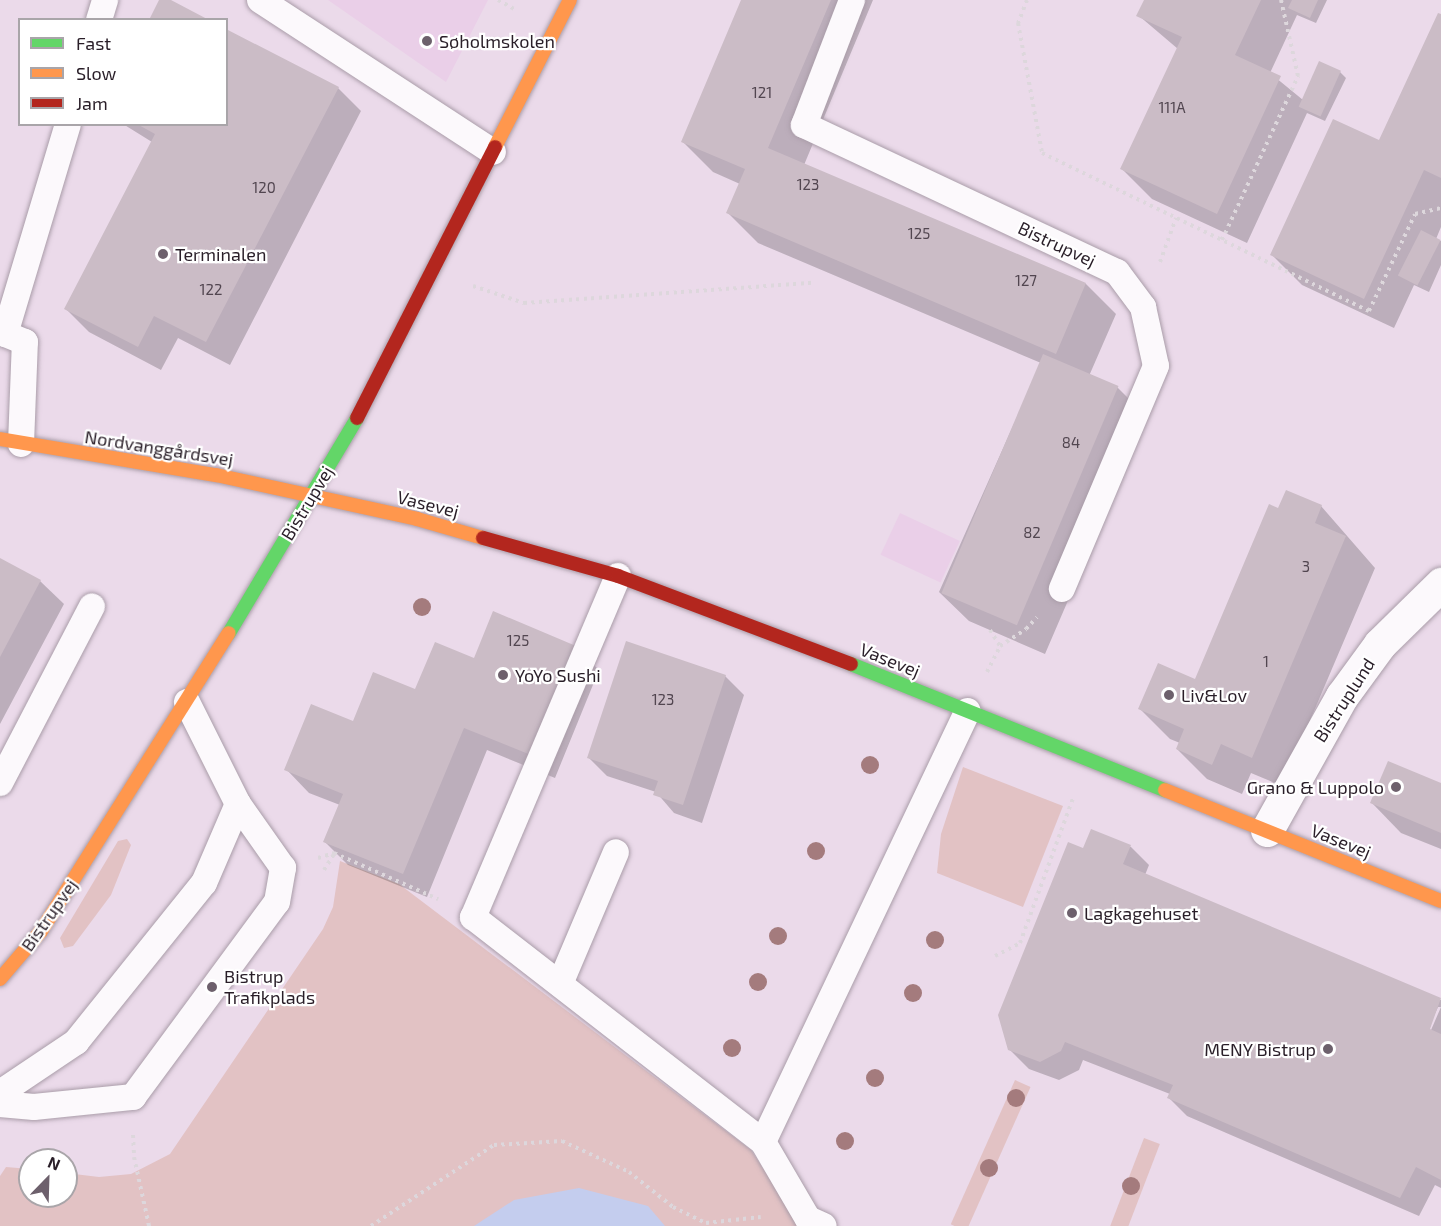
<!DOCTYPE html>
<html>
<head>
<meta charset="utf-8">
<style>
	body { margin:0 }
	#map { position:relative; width:1441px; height:1226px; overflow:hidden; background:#ebdaea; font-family:"Exo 2",sans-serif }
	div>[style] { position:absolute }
	.built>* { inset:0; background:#eacfe8; transform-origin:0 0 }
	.green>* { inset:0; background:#e2c2c4; transform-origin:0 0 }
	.water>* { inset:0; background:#c4cdee }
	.shadow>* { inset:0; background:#0003 }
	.building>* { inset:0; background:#cbbcc6; transform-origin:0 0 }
	.path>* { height:4px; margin-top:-2px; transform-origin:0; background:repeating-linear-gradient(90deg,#ddd7dc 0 3px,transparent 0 7.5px) }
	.roads { filter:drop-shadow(0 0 2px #aa9da9) drop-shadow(0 0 2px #aa9da9) }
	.lane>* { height:26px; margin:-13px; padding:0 13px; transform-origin:13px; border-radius:13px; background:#fcf9fc }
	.street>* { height:33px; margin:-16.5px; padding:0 16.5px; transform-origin:16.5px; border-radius:16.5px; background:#fcf9fc }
	.fast>* { height:14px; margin:-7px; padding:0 7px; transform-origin:7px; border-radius:7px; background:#63d668 }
	.slow>* { height:14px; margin:-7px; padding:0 7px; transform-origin:7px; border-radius:7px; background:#ff974d }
	.jam>* { height:14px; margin:-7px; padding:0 7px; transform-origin:7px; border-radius:7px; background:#b3261e }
	.trees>* { width:18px; height:18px; margin:-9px; border-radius:50%; background:#a47b7d }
	.dots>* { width:16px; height:16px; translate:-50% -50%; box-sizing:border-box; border:3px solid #fff; border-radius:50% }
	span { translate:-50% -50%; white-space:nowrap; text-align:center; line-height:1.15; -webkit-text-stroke:4.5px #fff; paint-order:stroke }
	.number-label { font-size:15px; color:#524650 }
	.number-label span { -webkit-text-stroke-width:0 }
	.poi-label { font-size:18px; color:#291e28 }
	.left { translate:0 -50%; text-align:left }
	.right { translate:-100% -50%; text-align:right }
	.street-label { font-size:18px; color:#291e28 }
	.legend { position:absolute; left:18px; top:18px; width:210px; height:108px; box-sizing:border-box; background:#fff; border:2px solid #a9a5a9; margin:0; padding:8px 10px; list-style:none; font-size:18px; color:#291e28 }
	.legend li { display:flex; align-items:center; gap:12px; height:30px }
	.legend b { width:30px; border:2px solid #a9a5a9 }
	.north { position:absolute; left:18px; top:1148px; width:60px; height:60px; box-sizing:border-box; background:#fff; border:2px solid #a9a5a9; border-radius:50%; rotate:23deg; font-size:16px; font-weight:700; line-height:24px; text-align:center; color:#291e28 }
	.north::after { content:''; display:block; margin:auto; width:21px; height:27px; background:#6d606c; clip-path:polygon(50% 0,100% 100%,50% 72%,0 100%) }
</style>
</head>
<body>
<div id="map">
	<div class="built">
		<i style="clip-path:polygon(328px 0,488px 0,446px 82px)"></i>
		<i style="left:900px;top:513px;width:66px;height:46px;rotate:25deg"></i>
	</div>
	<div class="green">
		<i style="clip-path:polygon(963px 767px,1063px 806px,1023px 907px,937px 873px,941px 834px)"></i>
		<i style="clip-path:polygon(127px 839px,131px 845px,111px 895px,73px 946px,64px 948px,60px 938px,118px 841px)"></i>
		<i style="clip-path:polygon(340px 861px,399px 884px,751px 1150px,801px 1226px,0 1226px,0 1176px,6px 1167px,30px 1169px,30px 1196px,66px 1196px,66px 1173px,99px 1177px,131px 1174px,170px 1154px,323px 929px,333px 907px)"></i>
		<i style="left:1015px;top:1080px;width:17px;height:158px;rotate:24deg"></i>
		<i style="left:1144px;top:1138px;width:17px;height:96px;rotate:21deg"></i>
	</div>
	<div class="water">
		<i style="clip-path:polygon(579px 1188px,648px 1206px,665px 1226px,474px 1226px,514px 1200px)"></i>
	</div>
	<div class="shadow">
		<i style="clip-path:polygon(743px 0,873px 0,804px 165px,1086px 284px,1116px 314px,1089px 376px,1117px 387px,1147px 417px,1045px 654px,969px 621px,939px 592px,1041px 363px,758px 243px,728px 213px,740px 184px,713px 172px,683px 142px)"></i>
		<i style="clip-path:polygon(1145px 0,1327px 0,1316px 23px,1297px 15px,1270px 73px,1303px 100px,1340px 72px,1346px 78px,1325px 121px,1307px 113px,1247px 243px,1152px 199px,1122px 169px,1178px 49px,1138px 15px)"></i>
		<i style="clip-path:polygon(1441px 16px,1441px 227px,1436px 239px,1441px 241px,1441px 265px,1429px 292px,1414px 285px,1394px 328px,1302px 285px,1272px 255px,1380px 142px)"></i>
		<i style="clip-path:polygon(338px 88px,361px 111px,230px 365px,178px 338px,161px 370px,89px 332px,66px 309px,152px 142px,123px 124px,226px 124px)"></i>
		<i style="clip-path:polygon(1321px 506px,1375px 568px,1282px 786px,1251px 773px,1242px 794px,1207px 779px,1177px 749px,1180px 743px,1170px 739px,1140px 709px,1196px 681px,1279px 510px)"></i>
		<i style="clip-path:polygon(0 560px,40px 581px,64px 604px,0 724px)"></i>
		<i style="clip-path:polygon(575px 647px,599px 670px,555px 778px,487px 750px,427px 897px,348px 865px,325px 842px,340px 805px,309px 793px,286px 769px,354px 723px,475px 660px)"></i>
		<i style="clip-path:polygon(725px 676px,744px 695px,702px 823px,674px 813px,656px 792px,607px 776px,588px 757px)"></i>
		<i style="clip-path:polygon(1441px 785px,1441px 849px,1401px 833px,1372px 803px)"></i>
		<i style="clip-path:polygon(evenodd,1092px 831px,1131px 847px,1149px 865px,1145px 875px,1441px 1000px,1441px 1188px,1435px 1185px,1419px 1216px,1187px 1116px,1169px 1098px,1170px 1094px,1083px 1060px,1079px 1070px,1059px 1080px,1029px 1069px,1010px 1050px,1092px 831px,1438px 1007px,1441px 1007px,1428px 1037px,1425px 1036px,1438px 1007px)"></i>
	</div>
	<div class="building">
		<i style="clip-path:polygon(159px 0,171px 0,209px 20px,149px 20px)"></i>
		<i style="clip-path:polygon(741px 0,831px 0,768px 148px,1086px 283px,1056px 354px,726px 213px,745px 169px,681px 142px)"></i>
		<i style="clip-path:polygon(1144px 0,1261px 0,1235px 55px,1281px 76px,1217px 214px,1120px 169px,1182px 37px,1136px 16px)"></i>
		<i style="clip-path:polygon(1292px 0,1318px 0,1310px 18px,1288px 8px)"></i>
		<i style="clip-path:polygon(1438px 13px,1441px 14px,1441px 178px,1424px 170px,1364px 299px,1270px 255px,1333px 119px,1379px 140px)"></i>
		<i style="clip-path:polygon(226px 29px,339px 87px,206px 342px,154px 316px,138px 347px,64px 309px,155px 134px,137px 124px,226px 124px)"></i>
		<i style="left:1319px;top:61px;width:24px;height:50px;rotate:24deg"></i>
		<i style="left:1421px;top:230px;width:22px;height:51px;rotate:27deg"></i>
		<i style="left:1043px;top:354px;width:82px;height:260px;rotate:23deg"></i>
		<i style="clip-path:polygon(1286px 490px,1322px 505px,1315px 523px,1346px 536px,1252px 758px,1221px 744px,1212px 765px,1176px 749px,1184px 729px,1138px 709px,1158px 663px,1195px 679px,1269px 504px,1278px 508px)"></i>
		<i style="clip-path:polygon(0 558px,41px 580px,0 657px)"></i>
		<i style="clip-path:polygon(493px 611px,576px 646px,531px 755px,464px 728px,403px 874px,323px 842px,343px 794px,284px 770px,311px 704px,353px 721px,373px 672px,415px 689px,435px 642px,474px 658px)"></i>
		<i style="clip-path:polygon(626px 641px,726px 675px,683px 805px,653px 795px,658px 781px,587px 758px)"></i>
		<i style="clip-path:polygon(1388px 761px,1441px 783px,1441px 833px,1370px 803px)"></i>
		<i style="clip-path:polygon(1091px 829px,1131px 845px,1123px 864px,1441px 998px,1430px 1029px,1441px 1034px,1441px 1180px,1416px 1167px,1400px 1198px,1167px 1098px,1173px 1085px,1065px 1042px,1061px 1051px,1040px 1062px,1008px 1050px,998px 1015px,1068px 842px,1083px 848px)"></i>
	</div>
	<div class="path">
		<i style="left:498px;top:0;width:21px;rotate:29deg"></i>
		<i style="left:1027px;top:0;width:25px;rotate:111deg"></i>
		<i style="left:1018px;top:23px;width:132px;rotate:79.5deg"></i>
		<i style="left:1042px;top:153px;width:363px;rotate:25.8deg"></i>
		<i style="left:1369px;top:311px;width:107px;rotate:-64.6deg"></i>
		<i style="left:1415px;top:214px;width:27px;rotate:-13deg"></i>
		<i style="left:1222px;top:240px;width:181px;rotate:-65.1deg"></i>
		<i style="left:1298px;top:76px;width:78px;rotate:-102.6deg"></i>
		<i style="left:1160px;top:262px;width:47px;rotate:-70deg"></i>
		<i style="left:473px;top:286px;width:54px;rotate:18.4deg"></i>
		<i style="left:524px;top:303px;width:289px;rotate:-4deg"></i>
		<i style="left:990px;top:630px;width:19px;rotate:58deg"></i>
		<i style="left:987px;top:672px;width:29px;rotate:-63deg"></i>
		<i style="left:1000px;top:646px;width:31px;rotate:-33deg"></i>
		<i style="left:1026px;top:629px;width:16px;rotate:-47deg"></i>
		<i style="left:318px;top:858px;width:17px;rotate:-17deg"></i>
		<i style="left:334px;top:853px;width:114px;rotate:23.9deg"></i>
		<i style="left:324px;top:870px;width:19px;rotate:-58deg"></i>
		<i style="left:995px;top:956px;width:28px;rotate:-27deg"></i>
		<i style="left:1020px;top:943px;width:154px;rotate:-69.9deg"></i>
		<i style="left:133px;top:1135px;width:22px;rotate:87deg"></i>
		<i style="left:134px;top:1157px;width:71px;rotate:77.7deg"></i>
		<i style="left:371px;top:1226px;width:147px;rotate:-33.4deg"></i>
		<i style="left:494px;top:1145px;width:68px;rotate:-3.4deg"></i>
		<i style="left:562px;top:1141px;width:74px;rotate:24.8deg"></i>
		<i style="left:629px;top:1172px;width:56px;rotate:38.5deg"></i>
		<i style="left:673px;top:1207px;width:37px;rotate:26deg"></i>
		<i style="left:706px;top:1223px;width:55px;rotate:-6.2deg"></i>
	</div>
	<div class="roads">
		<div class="lane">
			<i style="left:260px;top:0;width:278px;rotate:33.1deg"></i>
			<i style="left:852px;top:0;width:134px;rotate:111deg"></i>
			<i style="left:804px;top:125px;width:346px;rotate:25.2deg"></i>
			<i style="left:1117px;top:272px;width:44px;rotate:53.4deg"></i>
			<i style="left:1143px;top:307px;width:60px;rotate:77.6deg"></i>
			<i style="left:1156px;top:366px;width:242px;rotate:112.9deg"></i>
			<i style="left:99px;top:20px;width:21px;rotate:-73deg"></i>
			<i style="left:21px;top:444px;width:102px;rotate:-87.8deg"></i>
			<i style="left:25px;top:342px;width:22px;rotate:-158deg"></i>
			<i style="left:5px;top:334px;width:219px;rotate:-73.3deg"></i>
			<i style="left:618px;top:576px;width:371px;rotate:113deg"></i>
			<i style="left:473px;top:917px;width:367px;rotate:37.8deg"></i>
			<i style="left:763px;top:1142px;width:89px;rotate:59.7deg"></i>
			<i style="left:808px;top:1219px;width:17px;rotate:24deg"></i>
			<i style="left:0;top:783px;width:199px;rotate:-62.5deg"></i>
			<i style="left:560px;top:984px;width:143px;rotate:-67deg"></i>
			<i style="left:0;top:1093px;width:92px;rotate:-33.9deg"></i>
			<i style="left:76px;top:1042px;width:204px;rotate:-51.2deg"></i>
			<i style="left:204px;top:883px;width:86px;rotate:-66.7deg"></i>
			<i style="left:0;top:1104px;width:34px;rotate:5deg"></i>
			<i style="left:34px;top:1107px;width:100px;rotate:-5.8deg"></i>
			<i style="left:133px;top:1097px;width:242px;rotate:-53.6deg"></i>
			<i style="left:277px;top:902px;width:35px;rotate:-80deg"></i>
			<i style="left:283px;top:868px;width:78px;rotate:-125.1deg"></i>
			<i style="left:238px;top:804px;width:114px;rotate:-116.6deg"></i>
			<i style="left:763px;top:1142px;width:477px;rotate:-64.6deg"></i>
		</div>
		<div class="street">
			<i style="left:1267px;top:830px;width:154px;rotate:-60.8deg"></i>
			<i style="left:1342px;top:696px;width:64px;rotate:-53.8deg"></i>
			<i style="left:1380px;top:644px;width:86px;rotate:-44.5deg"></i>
		</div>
		<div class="fast">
			<i style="left:229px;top:633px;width:250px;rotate:-59.2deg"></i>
			<i style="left:851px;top:664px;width:338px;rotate:21.9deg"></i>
		</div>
		<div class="slow">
			<i style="left:495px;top:147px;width:165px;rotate:-63deg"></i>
			<i style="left:0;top:439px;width:219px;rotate:9.5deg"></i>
			<i style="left:216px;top:475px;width:206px;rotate:12.3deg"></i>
			<i style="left:417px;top:519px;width:69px;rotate:16.1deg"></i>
			<i style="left:1165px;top:790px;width:297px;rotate:21.9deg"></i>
			<i style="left:0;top:979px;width:63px;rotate:-49.5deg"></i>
			<i style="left:41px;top:931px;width:352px;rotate:-57.8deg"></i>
		</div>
		<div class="jam">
			<i style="left:357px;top:418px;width:304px;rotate:-63deg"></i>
			<i style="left:483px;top:538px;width:140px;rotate:15.7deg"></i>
			<i style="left:618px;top:576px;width:249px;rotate:20.7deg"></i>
		</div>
	</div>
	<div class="trees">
		<i style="left:422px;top:607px"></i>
		<i style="left:870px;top:765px"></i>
		<i style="left:816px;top:851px"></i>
		<i style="left:778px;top:936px"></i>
		<i style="left:935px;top:940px"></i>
		<i style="left:758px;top:982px"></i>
		<i style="left:913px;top:993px"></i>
		<i style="left:732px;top:1048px"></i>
		<i style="left:875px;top:1078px"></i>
		<i style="left:1016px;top:1098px"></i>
		<i style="left:845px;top:1141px"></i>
		<i style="left:989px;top:1168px"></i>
		<i style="left:1131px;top:1186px"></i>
	</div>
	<div class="dots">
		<i style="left:427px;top:41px;background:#6d606c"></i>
		<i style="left:163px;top:254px;background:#6d606c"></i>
		<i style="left:503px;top:675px;background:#6d606c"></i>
		<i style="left:1169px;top:695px;background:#6d606c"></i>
		<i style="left:1396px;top:787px;background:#6d606c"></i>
		<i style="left:1072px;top:913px;background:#6d606c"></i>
		<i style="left:212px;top:987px;background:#6d606c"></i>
		<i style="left:1328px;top:1049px;background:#6d606c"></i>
	</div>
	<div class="number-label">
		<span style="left:762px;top:93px">121</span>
		<span style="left:1172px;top:108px">111A</span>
		<span style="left:808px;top:185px">123</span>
		<span style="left:264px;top:188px">120</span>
		<span style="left:919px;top:234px">125</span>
		<span style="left:1026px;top:281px">127</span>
		<span style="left:211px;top:290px">122</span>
		<span style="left:1071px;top:443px">84</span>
		<span style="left:1032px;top:533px">82</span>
		<span style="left:1306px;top:567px">3</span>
		<span style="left:518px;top:641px">125</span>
		<span style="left:1266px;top:662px">1</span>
		<span style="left:663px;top:700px">123</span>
	</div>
	<div class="poi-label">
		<span class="left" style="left:439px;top:41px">Søholmskolen</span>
		<span class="left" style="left:175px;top:254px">Terminalen</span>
		<span class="left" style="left:515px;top:675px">YoYo Sushi</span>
		<span class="left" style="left:1181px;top:695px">Liv&amp;Lov</span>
		<span class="right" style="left:1384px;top:787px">Grano &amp; Luppolo</span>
		<span class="left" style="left:1084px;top:913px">Lagkagehuset</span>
		<span class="left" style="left:224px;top:987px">Bistrup<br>Trafikplads</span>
		<span class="right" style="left:1316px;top:1049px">MENY Bistrup</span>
	</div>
	<div class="street-label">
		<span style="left:1057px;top:244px;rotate:25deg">Bistrupvej</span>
		<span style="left:159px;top:448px;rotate:9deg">Nordvanggårdsvej</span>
		<span style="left:307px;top:503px;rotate:-59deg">Bistrupvej</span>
		<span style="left:428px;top:504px;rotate:14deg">Vasevej</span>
		<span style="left:890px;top:660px;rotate:22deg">Vasevej</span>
		<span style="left:1344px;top:700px;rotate:-57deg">Bistruplund</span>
		<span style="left:1341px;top:841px;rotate:22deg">Vasevej</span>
		<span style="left:49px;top:915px;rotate:-55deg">Bistrupvej</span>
	</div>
	<ul class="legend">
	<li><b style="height:8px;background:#63d668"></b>Fast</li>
	<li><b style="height:8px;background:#ff974d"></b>Slow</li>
	<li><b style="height:8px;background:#b3261e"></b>Jam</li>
	</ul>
	<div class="north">N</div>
</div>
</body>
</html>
